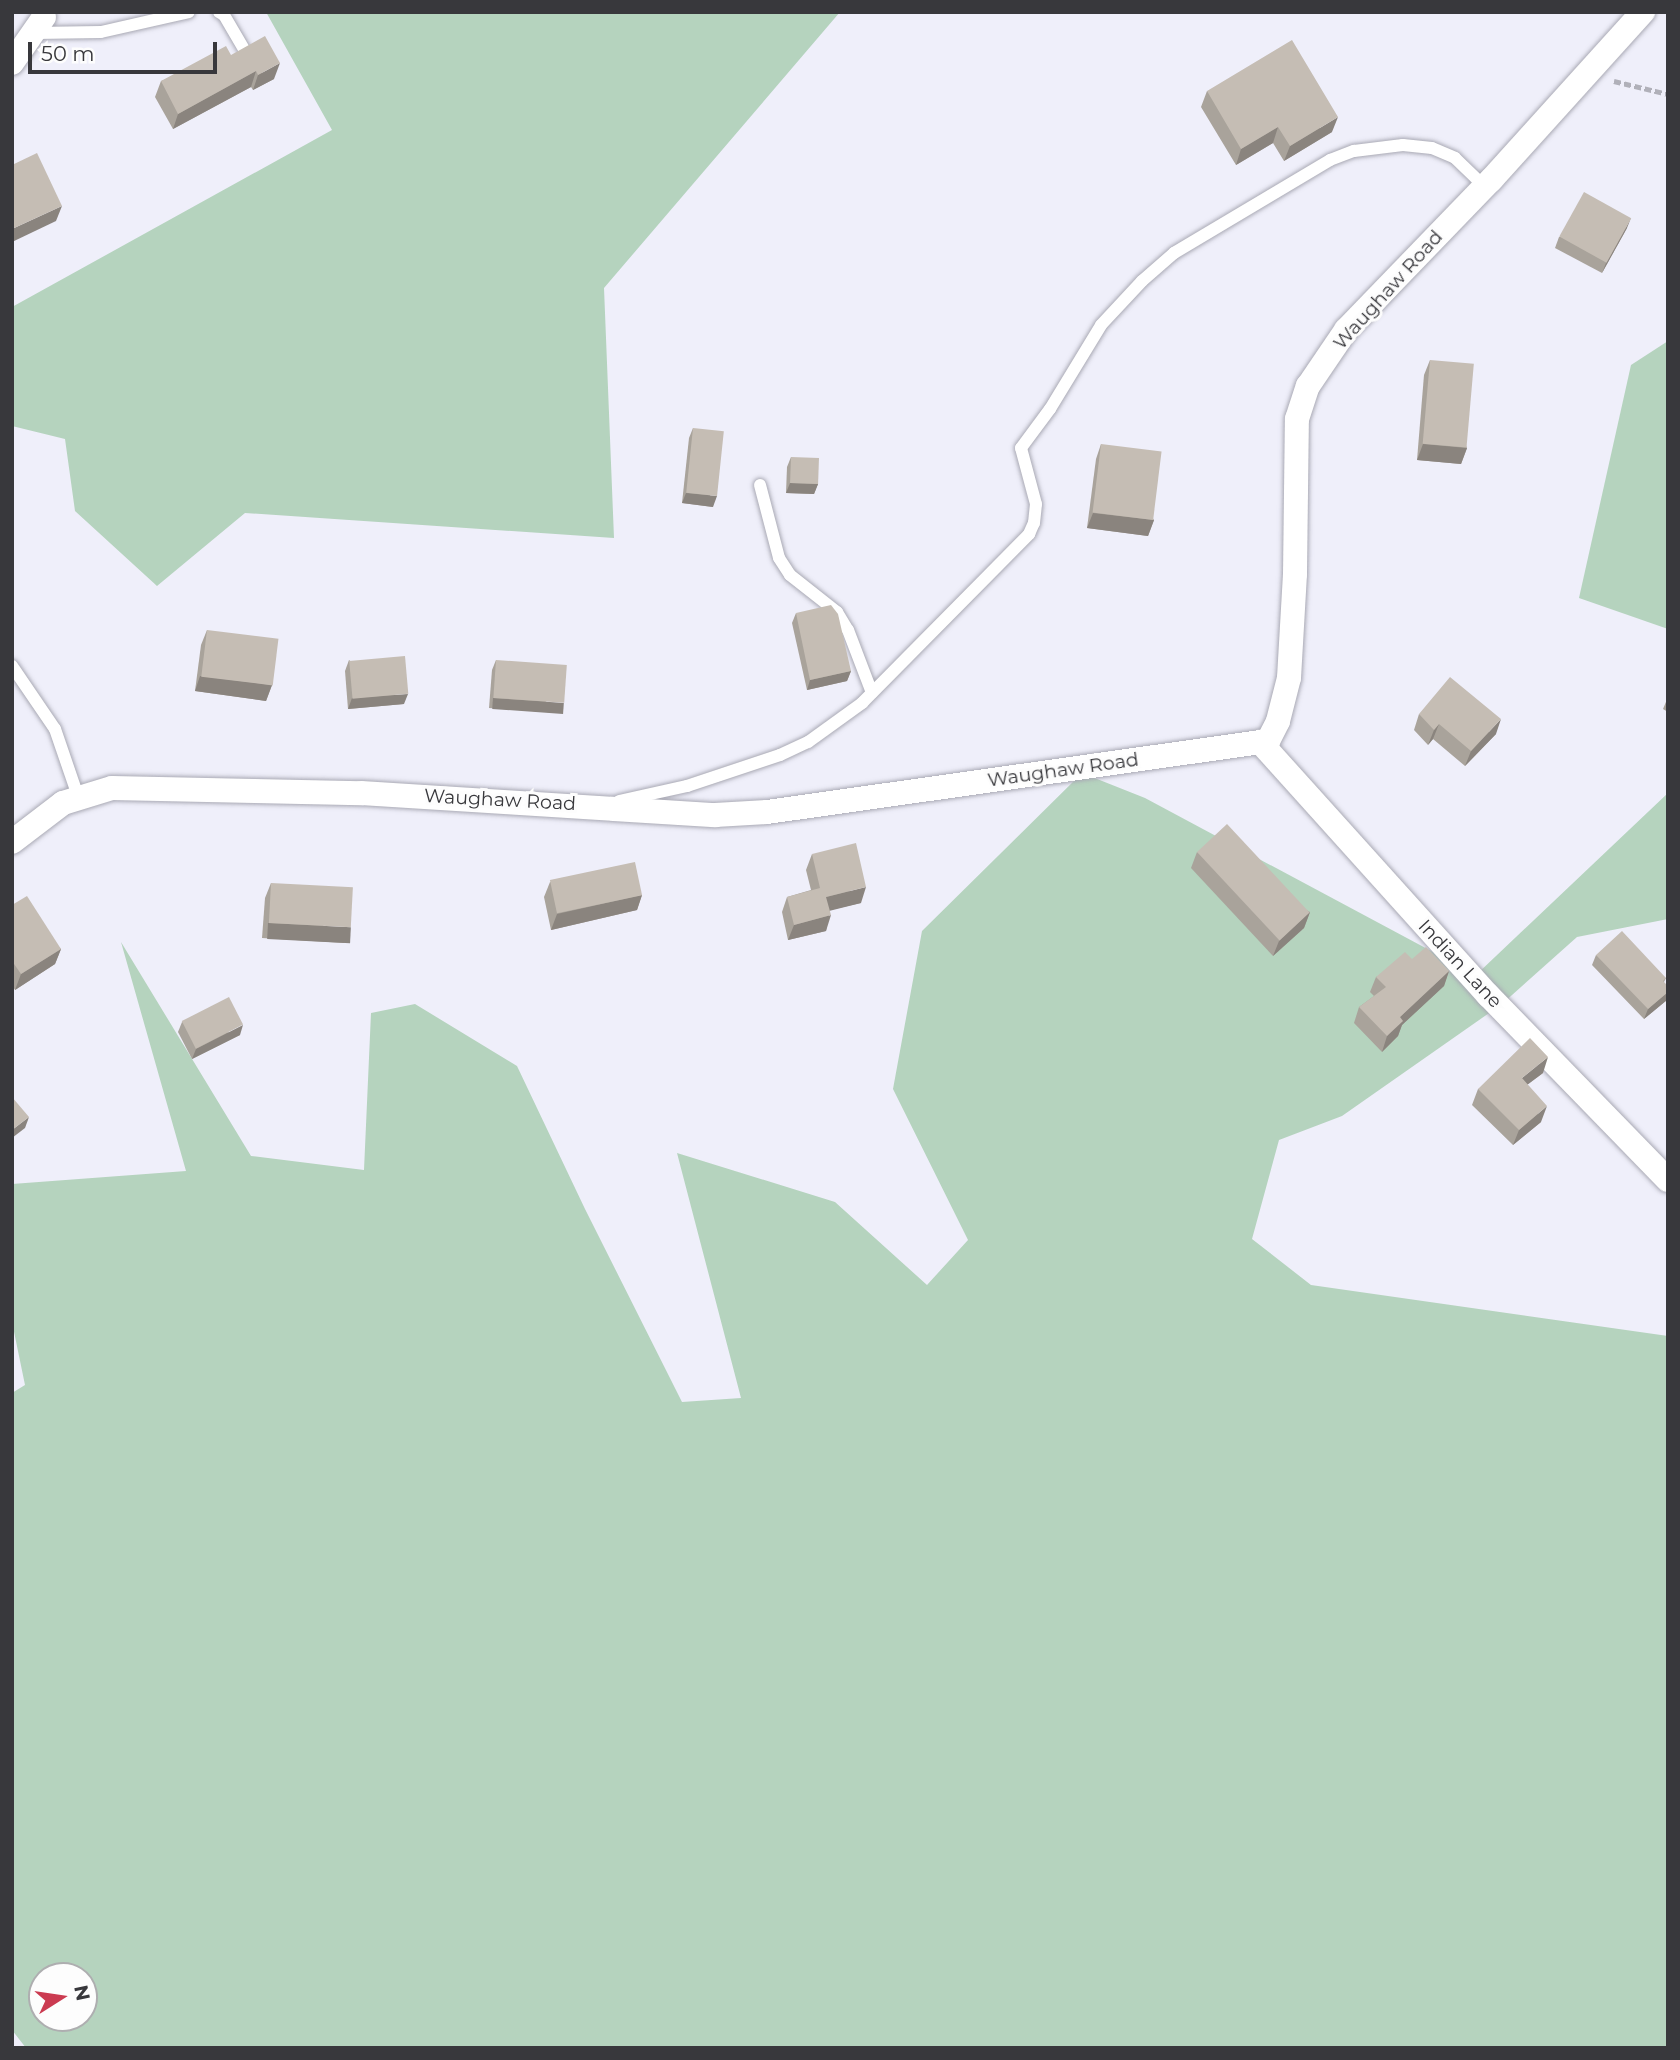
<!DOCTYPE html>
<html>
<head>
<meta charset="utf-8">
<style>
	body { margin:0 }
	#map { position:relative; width:1680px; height:2060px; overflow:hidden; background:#efeffa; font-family:Montserrat,sans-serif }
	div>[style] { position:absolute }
	.green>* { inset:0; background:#b5d3be }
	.path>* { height:4.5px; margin-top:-2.25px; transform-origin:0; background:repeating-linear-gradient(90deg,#b0b0b9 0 7px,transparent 0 10.5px) }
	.roads { filter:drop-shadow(0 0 2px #a9a9b4) drop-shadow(0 0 2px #a9a9b4) }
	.service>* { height:12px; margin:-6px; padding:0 6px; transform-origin:6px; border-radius:6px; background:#fff }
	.minor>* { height:24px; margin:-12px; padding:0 12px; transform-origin:12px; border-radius:12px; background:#fff }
	.wall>* { inset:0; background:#a9a39b }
	.shaded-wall>* { inset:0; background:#8a847e; transform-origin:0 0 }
	.building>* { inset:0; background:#c5bdb4; transform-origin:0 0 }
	span { translate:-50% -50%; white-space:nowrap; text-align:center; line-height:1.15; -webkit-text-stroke:6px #fdfdfd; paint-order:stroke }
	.street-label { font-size:19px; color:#38383c }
	.frame { position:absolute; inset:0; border:14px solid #38383c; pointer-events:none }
	.north { position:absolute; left:28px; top:1962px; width:70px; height:70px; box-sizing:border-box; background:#fdfdfd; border:2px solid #aeaeb0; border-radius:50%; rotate:78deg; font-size:19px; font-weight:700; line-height:28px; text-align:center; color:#38383c }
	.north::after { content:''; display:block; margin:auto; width:24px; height:32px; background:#cb3b51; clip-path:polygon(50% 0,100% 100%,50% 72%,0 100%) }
	.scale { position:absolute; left:28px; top:42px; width:189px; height:32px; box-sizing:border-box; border:4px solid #38383c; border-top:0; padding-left:9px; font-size:21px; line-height:24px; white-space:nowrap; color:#38383c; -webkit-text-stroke:5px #fdfdfd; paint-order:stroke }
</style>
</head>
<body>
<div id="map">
	<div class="green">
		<i style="clip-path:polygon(266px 12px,840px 12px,604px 288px,614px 538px,245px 513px,157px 586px,75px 511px,65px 439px,12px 426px,12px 307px,332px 130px)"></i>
		<i style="clip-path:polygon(1668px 341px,1668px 629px,1579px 598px,1631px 365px)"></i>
		<i style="clip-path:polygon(evenodd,1082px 773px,1145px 798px,1476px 975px,1668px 793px,1668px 919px,1577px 937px,1502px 1004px,1342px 1116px,1279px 1140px,1252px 1239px,1311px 1285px,1668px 1336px,1668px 2048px,26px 2048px,12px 2030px,12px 1393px,25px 1385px,12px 1322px,12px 1184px,186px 1171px,121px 942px,251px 1156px,364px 1170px,371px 1013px,415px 1004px,517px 1066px,585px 1209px,682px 1402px,741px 1398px,677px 1153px,835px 1202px,927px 1285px,968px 1240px,893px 1089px,922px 931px,1082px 773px,42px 1976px,84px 1976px,84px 2018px,42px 2018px,42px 1976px)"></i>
	</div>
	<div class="path">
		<i style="left:1614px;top:81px;width:56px;rotate:13.5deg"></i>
	</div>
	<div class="roads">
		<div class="service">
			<i style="left:219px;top:12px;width:6px;rotate:31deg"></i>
			<i style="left:224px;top:15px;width:42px;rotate:59.7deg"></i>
			<i style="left:34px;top:33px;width:67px;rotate:-0.9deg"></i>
			<i style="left:101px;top:32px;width:90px;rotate:-12.8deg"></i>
			<i style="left:760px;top:485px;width:75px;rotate:75.4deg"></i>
			<i style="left:779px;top:558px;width:20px;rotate:57deg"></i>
			<i style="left:790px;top:575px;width:60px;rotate:38.2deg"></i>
			<i style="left:837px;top:612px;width:21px;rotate:59deg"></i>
			<i style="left:848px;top:630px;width:67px;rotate:69.1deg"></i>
			<i style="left:12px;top:666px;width:76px;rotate:55.7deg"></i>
			<i style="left:55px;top:729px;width:71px;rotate:71.1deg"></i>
			<i style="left:619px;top:801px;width:70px;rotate:-12.4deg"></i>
			<i style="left:687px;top:786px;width:98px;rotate:-18.4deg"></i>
			<i style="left:780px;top:755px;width:31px;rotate:-25deg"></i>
			<i style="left:808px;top:742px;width:67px;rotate:-35.8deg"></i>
			<i style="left:862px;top:703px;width:238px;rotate:-45.3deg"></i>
			<i style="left:1029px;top:534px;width:12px;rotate:-66deg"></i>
			<i style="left:1034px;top:523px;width:19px;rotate:-84deg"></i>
			<i style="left:1036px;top:504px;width:58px;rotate:-105deg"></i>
			<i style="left:1021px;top:448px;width:49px;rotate:-53.4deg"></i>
			<i style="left:1050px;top:409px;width:98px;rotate:-58.7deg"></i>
			<i style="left:1101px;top:325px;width:60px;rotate:-47deg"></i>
			<i style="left:1142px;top:281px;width:43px;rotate:-41.2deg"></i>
			<i style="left:1174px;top:253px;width:182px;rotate:-30.8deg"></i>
			<i style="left:1330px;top:160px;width:26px;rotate:-21deg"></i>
			<i style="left:1354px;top:151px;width:49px;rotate:-7deg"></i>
			<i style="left:1403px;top:145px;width:29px;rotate:6deg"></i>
			<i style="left:1432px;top:148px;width:25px;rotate:23deg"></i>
			<i style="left:1455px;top:158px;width:40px;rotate:44deg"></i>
		</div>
		<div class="minor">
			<i style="left:12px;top:63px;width:56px;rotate:-55.2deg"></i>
			<i style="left:1260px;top:742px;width:341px;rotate:48deg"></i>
			<i style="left:1488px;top:995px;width:258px;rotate:45.8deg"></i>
			<i style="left:12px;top:842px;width:64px;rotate:-37.4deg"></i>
			<i style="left:63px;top:803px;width:51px;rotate:-17deg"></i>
			<i style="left:112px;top:788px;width:249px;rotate:1.2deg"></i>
			<i style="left:361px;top:793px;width:355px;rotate:3.6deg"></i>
			<i style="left:715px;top:815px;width:52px;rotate:-3.3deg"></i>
			<i style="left:767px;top:812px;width:506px;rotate:-8.07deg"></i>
			<i style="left:1268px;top:741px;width:22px;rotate:-63deg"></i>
			<i style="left:1278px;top:721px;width:44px;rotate:-75.7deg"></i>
			<i style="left:1289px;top:678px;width:104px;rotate:-86.7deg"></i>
			<i style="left:1295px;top:574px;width:155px;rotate:-89.3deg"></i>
			<i style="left:1297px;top:419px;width:35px;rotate:-72deg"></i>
			<i style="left:1308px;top:386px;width:68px;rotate:-55.8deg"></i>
			<i style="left:1346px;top:330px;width:209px;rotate:-46deg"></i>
			<i style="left:1491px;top:180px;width:227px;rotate:-47.9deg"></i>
		</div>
	</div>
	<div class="wall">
		<i style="clip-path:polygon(231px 55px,274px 79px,253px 90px,251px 87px,173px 129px,155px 97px,161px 81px)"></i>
		<i style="clip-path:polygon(1207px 91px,1332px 132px,1284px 161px,1273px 143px,1236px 165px,1201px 107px)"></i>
		<i style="clip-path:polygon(1627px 228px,1602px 273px,1555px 248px,1559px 237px)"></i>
		<i style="clip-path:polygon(1430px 360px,1467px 448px,1461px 464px,1417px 460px,1424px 375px)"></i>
		<i style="clip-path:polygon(693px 428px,713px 507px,682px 503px,689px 438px)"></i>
		<i style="clip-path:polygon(1101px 444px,1154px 520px,1148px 536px,1087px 528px,1096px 459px)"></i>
		<i style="clip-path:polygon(791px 457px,818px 484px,814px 494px,786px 493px,787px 467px)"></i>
		<i style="clip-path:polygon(796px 613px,851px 671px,847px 681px,807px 690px,792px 623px)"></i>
		<i style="clip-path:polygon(207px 630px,272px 685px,266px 701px,195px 691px,201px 645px)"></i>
		<i style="clip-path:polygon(349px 660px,404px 704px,348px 709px,345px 671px)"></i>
		<i style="clip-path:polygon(496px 660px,560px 713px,489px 708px,492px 670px)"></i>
		<i style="clip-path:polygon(1668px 697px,1668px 712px,1663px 709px)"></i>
		<i style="clip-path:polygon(1419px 714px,1496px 734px,1465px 766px,1433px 739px,1428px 745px,1414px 730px)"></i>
		<i style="clip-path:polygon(1197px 852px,1310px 912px,1304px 928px,1273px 956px,1191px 868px)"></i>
		<i style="clip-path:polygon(812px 854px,861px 903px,830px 910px,826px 931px,788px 940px,782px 912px,787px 897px,811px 890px,806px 870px)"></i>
		<i style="clip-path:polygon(550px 882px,642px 895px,637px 910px,551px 930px,544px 897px)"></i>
		<i style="clip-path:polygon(271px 883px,345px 943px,262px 938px,265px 898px)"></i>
		<i style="clip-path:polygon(12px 905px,61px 949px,55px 964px,15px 990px,12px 985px)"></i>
		<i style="clip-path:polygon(1596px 955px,1666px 978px,1664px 982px,1667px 1000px,1644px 1019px,1592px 965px)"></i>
		<i style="clip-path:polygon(1412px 959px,1449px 971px,1444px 986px,1402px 1025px,1398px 1036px,1382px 1052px,1354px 1023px,1359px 1007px,1374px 996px,1370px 992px,1376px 977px)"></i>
		<i style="clip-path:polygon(182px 1022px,240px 1035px,192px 1059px,178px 1032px)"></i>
		<i style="clip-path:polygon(1543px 1073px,1527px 1085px,1541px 1122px,1513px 1145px,1472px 1105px,1478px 1089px)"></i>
	</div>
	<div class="shaded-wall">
		<i style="clip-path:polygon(280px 63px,274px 79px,253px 90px,258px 75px)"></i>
		<i style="clip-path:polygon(256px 71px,251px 87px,173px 129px,178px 114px)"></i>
		<i style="clip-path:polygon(1338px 117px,1332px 132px,1284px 161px,1290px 146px)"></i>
		<i style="clip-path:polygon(1278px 127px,1273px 143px,1236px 165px,1241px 149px)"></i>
		<i style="clip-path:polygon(62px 206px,56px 221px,12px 242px,12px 229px)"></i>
		<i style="clip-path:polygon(1631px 218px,1627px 228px,1602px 273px,1606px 263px)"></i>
		<i style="clip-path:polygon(1423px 444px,1467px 448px,1461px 464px,1417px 460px)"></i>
		<i style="clip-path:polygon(790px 483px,818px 484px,814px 494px,786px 493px)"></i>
		<i style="clip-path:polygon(686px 493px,717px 496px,713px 507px,682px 503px)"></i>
		<i style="clip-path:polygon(1093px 513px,1154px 520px,1148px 536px,1087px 528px)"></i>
		<i style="clip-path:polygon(851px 671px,847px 681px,807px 690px,810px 680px)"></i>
		<i style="clip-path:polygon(200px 676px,272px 685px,266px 701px,195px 691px)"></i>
		<i style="clip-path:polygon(408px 694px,404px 704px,348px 709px,352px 698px)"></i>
		<i style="left:493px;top:698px;width:71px;height:11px;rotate:4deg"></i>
		<i style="clip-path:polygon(1501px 719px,1496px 734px,1465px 766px,1471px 751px)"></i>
		<i style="clip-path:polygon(1439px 724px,1433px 739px,1428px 745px,1434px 730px)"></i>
		<i style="clip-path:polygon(866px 887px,861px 903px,821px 913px,826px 897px)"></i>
		<i style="clip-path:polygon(642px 895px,637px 910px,551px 930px,557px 914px)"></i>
		<i style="clip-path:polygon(1310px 912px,1304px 928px,1273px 956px,1279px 941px)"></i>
		<i style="clip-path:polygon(831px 915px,826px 931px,788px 940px,794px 925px)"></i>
		<i style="left:268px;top:923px;width:83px;height:16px;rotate:3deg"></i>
		<i style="clip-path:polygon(61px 949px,55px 964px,15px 990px,21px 974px)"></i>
		<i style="clip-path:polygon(1449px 971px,1444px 986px,1402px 1025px,1398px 1036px,1382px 1052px,1387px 1036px,1400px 1017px)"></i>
		<i style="clip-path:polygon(1668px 992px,1667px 1000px,1644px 1019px,1648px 1009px)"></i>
		<i style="clip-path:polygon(243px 1025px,240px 1035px,192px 1059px,196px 1049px)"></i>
		<i style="clip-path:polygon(1548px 1057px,1543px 1073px,1516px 1093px,1522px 1078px)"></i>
		<i style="clip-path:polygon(1547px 1106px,1541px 1122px,1513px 1145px,1519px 1130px)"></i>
		<i style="clip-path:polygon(29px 1117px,25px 1128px,12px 1138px,12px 1130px)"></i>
	</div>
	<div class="building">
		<i style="clip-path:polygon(265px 36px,280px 63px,258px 75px,256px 71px,178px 114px,161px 81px,226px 46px,231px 55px)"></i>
		<i style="clip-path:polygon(1292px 40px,1338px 117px,1290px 146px,1278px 127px,1241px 149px,1207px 91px)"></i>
		<i style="clip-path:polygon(37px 153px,62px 206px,12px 229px,12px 165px)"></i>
		<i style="left:1584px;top:192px;width:54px;height:51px;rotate:29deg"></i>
		<i style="left:1430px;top:360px;width:44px;height:84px;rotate:5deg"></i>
		<i style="left:693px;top:428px;width:31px;height:65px;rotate:6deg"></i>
		<i style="left:1101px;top:444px;width:61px;height:69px;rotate:7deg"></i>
		<i style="left:791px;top:457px;width:28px;height:26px;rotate:2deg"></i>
		<i style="clip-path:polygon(831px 605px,838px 614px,851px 671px,810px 680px,796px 613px)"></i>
		<i style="left:207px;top:630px;width:72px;height:47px;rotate:7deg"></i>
		<i style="left:405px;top:656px;width:38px;height:56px;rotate:85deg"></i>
		<i style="left:496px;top:660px;width:71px;height:38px;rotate:4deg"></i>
		<i style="clip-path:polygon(1450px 677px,1501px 719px,1471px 751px,1439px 724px,1434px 730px,1419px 714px)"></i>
		<i style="left:1227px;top:824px;width:121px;height:41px;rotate:47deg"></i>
		<i style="clip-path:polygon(856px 843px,866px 887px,826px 897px,831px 915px,794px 925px,787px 897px,820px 888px,812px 854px)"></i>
		<i style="left:635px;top:862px;width:34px;height:87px;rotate:78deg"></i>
		<i style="left:271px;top:883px;width:82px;height:40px;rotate:3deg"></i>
		<i style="clip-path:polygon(27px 896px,61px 949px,21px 974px,12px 961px,12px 905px)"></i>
		<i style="clip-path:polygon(1622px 931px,1666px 978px,1663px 981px,1668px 986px,1668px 992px,1648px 1009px,1596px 955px)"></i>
		<i style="clip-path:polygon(1426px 947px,1449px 971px,1400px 1017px,1403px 1021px,1387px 1036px,1359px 1007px,1386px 987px,1376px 977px,1405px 952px,1412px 959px)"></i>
		<i style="left:229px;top:997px;width:31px;height:53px;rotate:63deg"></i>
		<i style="clip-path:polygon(1530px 1038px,1548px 1057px,1522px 1078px,1547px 1106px,1519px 1130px,1478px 1089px)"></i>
		<i style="clip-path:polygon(12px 1097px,29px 1117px,12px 1130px)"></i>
	</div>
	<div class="street-label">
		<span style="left:1388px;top:290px;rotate:-48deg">Waughaw Road</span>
		<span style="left:1063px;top:770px;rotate:-8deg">Waughaw Road</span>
		<span style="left:500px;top:800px;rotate:3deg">Waughaw Road</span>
		<span style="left:1460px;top:964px;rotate:47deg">Indian Lane</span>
	</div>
	<div class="frame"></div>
	<div class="north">N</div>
	<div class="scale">50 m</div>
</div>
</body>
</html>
